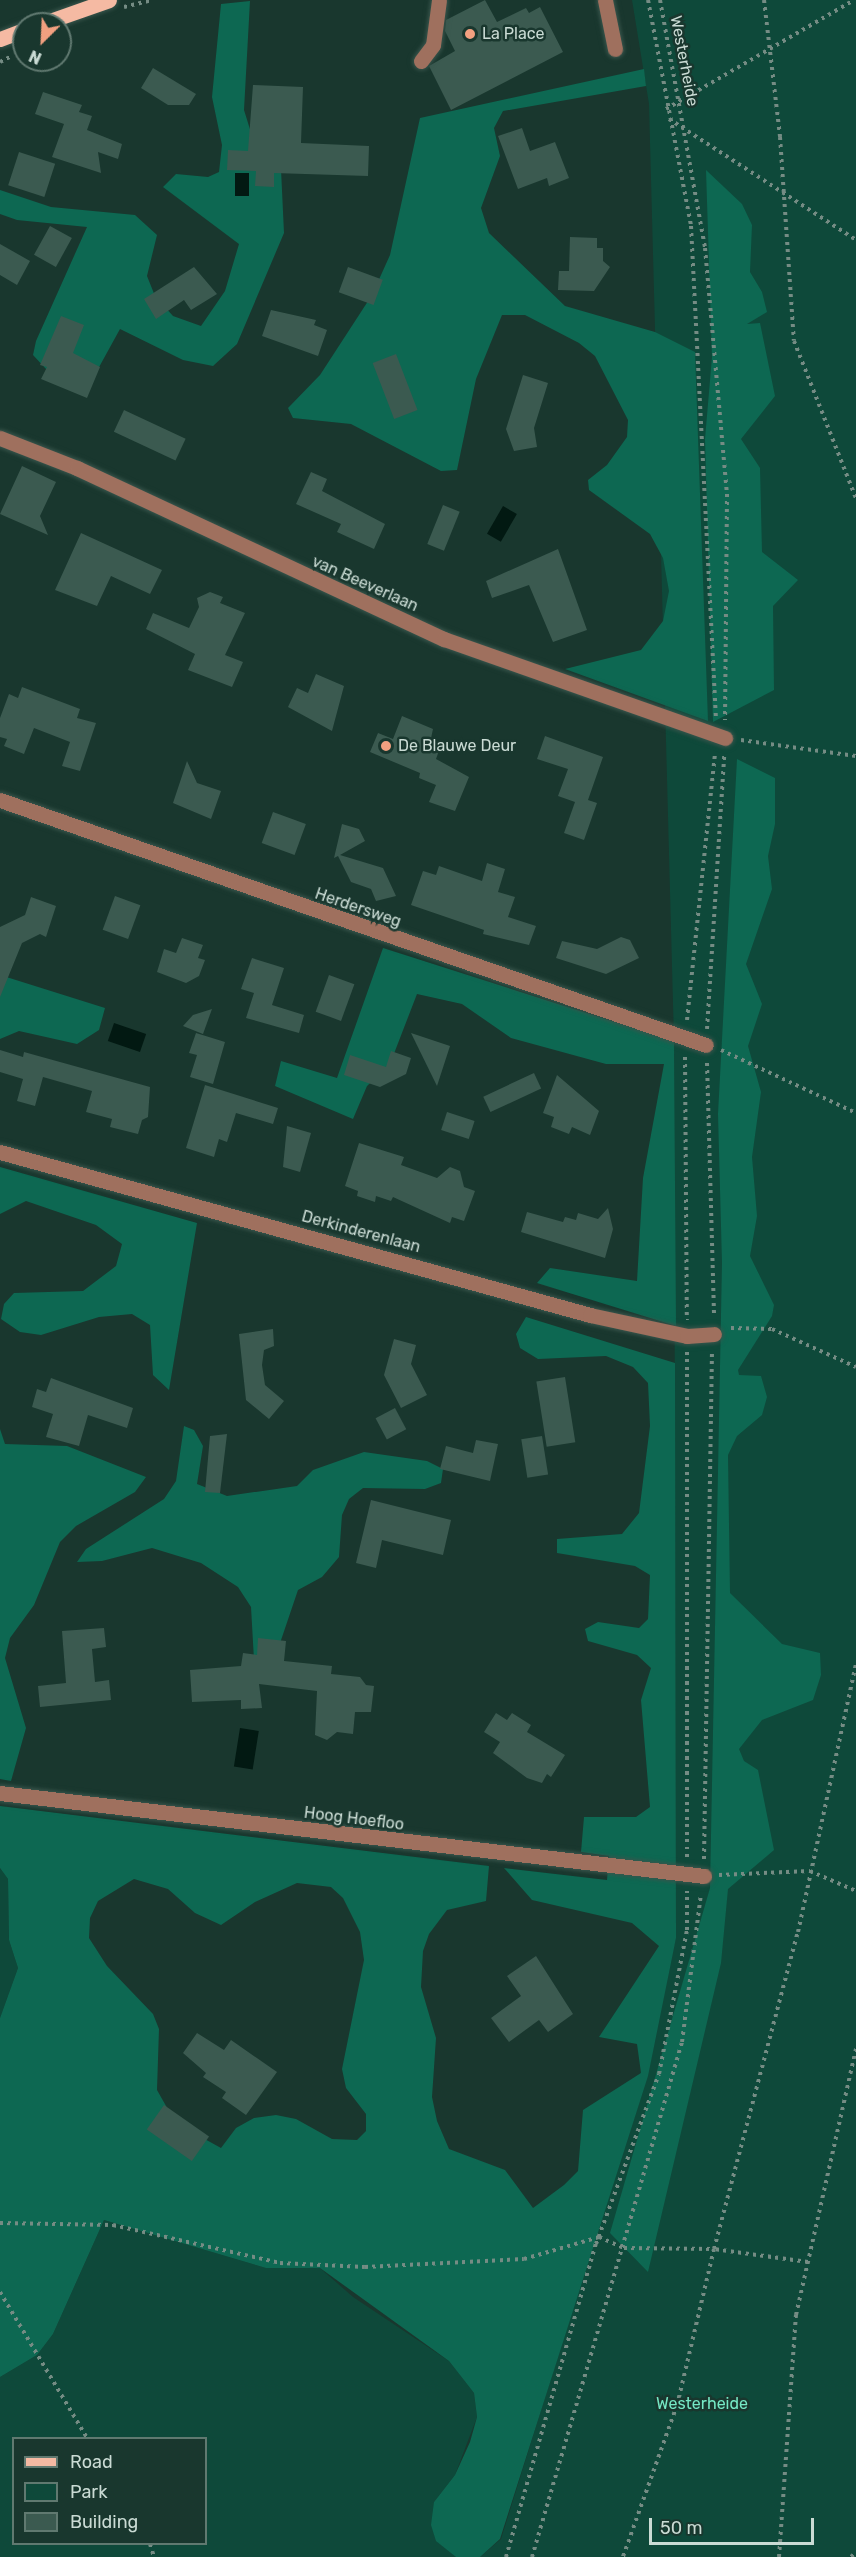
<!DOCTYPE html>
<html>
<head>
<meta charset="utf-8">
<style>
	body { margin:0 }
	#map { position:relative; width:856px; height:2557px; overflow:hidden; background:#19372e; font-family:Rubik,sans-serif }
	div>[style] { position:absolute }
	.green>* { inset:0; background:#0e493a }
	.forest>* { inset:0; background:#0d6852 }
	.water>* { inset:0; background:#021912; transform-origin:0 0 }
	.building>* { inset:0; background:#3b5a50; transform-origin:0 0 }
	.path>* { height:4px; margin-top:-2px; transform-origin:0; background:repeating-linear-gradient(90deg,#758c84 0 3px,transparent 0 7.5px) }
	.roads { filter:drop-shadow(0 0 2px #39554c) drop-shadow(0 0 2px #39554c) }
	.minor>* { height:15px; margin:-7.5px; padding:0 7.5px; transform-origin:7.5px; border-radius:7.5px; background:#9f705e }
	.major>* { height:15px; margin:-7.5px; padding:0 7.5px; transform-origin:7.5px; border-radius:7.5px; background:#f5baa3 }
	.dots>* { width:16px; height:16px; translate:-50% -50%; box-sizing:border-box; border:3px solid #19372e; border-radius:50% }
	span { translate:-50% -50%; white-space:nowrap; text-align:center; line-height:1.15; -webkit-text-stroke:5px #19372e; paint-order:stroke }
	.poi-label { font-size:16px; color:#cadbd4 }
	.left { translate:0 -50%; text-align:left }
	.street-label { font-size:16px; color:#cadbd4 }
	.park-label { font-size:16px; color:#75e8c5 }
	.legend { position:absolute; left:12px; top:2437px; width:195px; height:108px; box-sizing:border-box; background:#19372e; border:2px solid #607970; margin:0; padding:8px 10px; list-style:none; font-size:18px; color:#cadbd4 }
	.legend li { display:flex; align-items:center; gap:12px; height:30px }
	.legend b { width:30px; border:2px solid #607970 }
	.north { position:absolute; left:12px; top:12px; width:60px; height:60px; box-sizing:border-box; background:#19372e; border:2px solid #607970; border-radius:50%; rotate:204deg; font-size:16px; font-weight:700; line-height:24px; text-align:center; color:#cadbd4 }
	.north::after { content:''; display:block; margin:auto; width:21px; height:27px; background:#f2a080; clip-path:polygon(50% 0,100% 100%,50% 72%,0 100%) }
	.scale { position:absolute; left:649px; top:2518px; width:165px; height:27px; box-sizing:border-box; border:3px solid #cadbd4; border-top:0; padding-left:8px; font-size:18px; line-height:21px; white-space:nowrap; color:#cadbd4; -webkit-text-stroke:4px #19372e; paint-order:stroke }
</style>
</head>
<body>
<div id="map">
	<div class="green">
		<i style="clip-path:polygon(632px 0,856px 0,856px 2557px,480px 2557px,501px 2539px,610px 2188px,676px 1938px,674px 1041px,649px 104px)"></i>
		<i style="clip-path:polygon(0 1868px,8px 1879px,9px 1940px,18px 1968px,0 2018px)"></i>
		<i style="clip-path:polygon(evenodd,104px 2220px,266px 2268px,320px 2268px,353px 2297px,449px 2361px,474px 2393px,477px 2417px,455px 2475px,434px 2502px,456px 2557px,0 2557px,0 2377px,37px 2355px,53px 2334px,104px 2220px,14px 2438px,206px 2438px,206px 2544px,14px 2544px,14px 2438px)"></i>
	</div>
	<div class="forest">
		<i style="clip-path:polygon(250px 1px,244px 110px,253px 139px,281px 169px,284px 233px,237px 344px,213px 366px,183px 360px,120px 329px,98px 369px,46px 369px,33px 355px,36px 341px,87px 227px,17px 220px,0 214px,0 190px,51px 207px,135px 215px,157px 235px,147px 276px,155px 296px,173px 316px,201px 326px,225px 291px,239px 244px,163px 187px,176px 174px,208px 177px,219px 172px,222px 145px,212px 97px,221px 4px)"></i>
		<i style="clip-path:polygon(644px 69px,646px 86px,503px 111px,494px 128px,500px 156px,481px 208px,489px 233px,565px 306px,655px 332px,695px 352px,708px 721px,565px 669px,641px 650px,663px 621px,669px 591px,663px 558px,650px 534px,589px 490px,588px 480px,607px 465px,627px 437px,628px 420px,595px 356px,579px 343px,525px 315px,502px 315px,476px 379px,457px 470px,441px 471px,351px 424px,293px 418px,288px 408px,320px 375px,372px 295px,390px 255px,420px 118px)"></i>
		<i style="clip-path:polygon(706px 170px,742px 204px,752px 225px,750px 272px,762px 292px,767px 312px,747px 324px,760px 323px,775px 396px,741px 439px,760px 468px,762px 552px,798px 580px,773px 606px,774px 690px,713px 722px,705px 439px,712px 357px)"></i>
		<i style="clip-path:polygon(737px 759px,775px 778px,775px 824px,768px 856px,772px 889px,746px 964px,762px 1004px,748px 1046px,761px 1092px,752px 1157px,757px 1216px,750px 1256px,774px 1305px,772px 1316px,738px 1370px,739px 1375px,761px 1376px,767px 1397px,762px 1415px,737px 1436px,728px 1455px,730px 1593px,782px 1644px,820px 1653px,821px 1675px,813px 1700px,762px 1720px,739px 1749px,744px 1761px,758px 1770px,774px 1850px,728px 1889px,721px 1963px,648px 2272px,610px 2233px,710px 1888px,722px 1263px,718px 1114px)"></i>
		<i style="clip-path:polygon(383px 948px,674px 1041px,676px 1326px,537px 1283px,550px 1268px,637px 1281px,643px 1178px,664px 1064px,606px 1064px,511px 1038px,462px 1004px,417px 994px,390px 1064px,367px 1086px,353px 1119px,275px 1086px,281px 1061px,337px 1078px)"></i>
		<i style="clip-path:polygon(0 975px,105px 1008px,99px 1030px,77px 1044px,19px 1031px,0 1039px)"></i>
		<i style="clip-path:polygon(0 1167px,197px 1223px,169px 1390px,153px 1375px,150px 1325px,132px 1314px,99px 1317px,41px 1335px,20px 1332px,1px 1319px,4px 1304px,14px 1293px,83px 1291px,116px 1266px,122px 1244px,96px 1225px,26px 1201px,0 1214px)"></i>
		<i style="clip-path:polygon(evenodd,526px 1317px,675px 1363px,676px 1938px,648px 2076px,500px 2539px,480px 2557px,456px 2557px,436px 2541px,431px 2525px,434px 2502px,455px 2475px,470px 2442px,477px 2417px,474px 2393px,449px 2361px,320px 2268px,266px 2268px,104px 2220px,53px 2334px,37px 2355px,0 2377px,0 2018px,18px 1968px,9px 1940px,8px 1879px,0 1868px,0 1806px,489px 1866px,486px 1901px,447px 1910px,429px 1934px,423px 1951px,421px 1987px,436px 2038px,432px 2097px,437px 2121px,449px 2149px,505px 2170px,533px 2208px,564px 2185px,578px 2171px,583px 2110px,641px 2073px,637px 2044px,599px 2037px,659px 1946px,632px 1923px,532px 1900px,504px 1868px,607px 1880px,609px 1856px,581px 1852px,584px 1817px,636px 1817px,650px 1807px,641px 1700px,651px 1668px,637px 1655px,588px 1641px,585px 1629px,598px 1622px,639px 1628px,648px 1619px,650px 1575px,635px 1566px,557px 1553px,557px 1539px,622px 1534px,639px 1513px,650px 1426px,648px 1383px,633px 1367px,606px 1356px,538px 1359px,520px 1348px,516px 1334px,526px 1317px,134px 1879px,168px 1889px,195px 1913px,221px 1925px,255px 1902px,297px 1883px,331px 1887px,343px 1898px,360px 1932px,364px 1960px,342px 2069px,346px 2088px,366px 2114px,366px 2131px,357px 2140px,332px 2139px,296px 2119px,276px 2115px,254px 2118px,236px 2128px,221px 2148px,183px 2127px,170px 2113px,157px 2090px,159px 2029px,153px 2014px,107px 1966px,89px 1938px,90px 1918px,98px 1901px,134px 1879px)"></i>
		<i style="clip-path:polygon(184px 1426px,194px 1430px,203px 1446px,197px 1484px,227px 1496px,297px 1486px,313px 1470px,364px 1452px,427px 1461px,443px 1469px,441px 1483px,425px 1489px,363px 1488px,349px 1499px,342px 1515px,339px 1557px,322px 1577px,298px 1590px,277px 1652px,254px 1660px,251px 1607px,238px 1587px,201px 1563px,152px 1548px,102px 1561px,77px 1562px,86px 1549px,164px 1499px,176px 1481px)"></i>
		<i style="clip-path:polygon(0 1429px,5px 1444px,67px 1446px,146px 1477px,135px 1492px,76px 1526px,60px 1542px,34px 1605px,10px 1638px,5px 1658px,26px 1728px,11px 1781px,0 1779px)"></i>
	</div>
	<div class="water">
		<i style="left:235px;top:173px;width:14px;height:23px"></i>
		<i style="left:503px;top:506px;width:16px;height:32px;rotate:30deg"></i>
		<i style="left:114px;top:1023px;width:34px;height:19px;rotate:19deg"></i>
		<i style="left:240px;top:1728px;width:19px;height:39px;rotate:9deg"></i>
	</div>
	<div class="building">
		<i style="clip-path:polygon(485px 0,497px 22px,526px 8px,529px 13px,540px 7px,563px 52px,451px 110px,429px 66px,455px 51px,445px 31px,446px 20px)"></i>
		<i style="clip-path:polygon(153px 68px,196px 94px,189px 105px,168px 105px,141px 88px)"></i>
		<i style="clip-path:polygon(253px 85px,303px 87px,301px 143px,369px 146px,368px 176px,274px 173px,274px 187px,255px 186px,256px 171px,227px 170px,228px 150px,248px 151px)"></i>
		<i style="clip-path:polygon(43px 92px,82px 105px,79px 112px,92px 116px,87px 130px,122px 144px,118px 159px,98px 152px,101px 173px,52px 157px,64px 124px,35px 114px)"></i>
		<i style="clip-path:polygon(522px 128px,530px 151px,555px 142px,569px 178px,549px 186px,547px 178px,518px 189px,498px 136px)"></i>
		<i style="left:19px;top:152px;width:38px;height:35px;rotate:18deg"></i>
		<i style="left:50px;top:226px;width:25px;height:33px;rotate:29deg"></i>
		<i style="clip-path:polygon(570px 237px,597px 238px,597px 248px,603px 248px,603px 261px,610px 267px,594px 291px,558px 290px,559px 271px,569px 271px)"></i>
		<i style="clip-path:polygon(0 244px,30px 261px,17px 285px,0 275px)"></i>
		<i style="clip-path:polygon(194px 267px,217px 294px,191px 310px,184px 300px,156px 319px,144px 299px)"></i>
		<i style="left:348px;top:267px;width:37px;height:27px;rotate:20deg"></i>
		<i style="clip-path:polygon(271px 310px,316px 320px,314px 325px,327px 330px,318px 356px,262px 336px)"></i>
		<i style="clip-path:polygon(61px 316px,84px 325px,73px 353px,100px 367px,87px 398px,41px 379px,47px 367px,40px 365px)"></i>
		<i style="left:396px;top:354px;width:60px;height:25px;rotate:69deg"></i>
		<i style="clip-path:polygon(523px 375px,548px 383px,534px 428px,537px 447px,514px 451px,506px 429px)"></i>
		<i style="left:124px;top:410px;width:68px;height:24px;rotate:25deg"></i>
		<i style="clip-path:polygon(22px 466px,56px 482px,40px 516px,48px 535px,0 514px)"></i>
		<i style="clip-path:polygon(311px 472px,327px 479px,322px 491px,385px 524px,374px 549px,337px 532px,341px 524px,296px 504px)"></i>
		<i style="left:443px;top:505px;width:18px;height:42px;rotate:22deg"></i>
		<i style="clip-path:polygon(81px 533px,162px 570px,150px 594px,111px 576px,97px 606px,55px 590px)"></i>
		<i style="clip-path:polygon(558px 549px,587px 630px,553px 642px,529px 585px,492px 598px,486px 581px)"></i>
		<i style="clip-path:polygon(210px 592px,223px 597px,220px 603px,245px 613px,225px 655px,243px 662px,232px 687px,188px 670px,195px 654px,146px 629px,153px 613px,189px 628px,199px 607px,197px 598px)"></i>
		<i style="clip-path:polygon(316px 674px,344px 686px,332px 731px,288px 707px,297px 688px,308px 693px)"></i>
		<i style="clip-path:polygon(22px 687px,80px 709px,77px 718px,96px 723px,80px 771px,62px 766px,70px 742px,34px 728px,24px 754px,4px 746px,7px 739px,0 737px,0 718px,9px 694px,18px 698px)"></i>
		<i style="clip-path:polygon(402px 716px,433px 729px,430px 743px,440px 748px,436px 759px,469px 777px,455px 811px,429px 802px,436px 785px,419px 778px,420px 773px,370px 752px,378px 733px,393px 739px)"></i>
		<i style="clip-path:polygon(545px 736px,603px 757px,588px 800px,597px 803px,584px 840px,564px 833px,575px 802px,558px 796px,568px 769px,537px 759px)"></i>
		<i style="clip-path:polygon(187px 761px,197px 783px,221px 791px,211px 819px,173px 803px)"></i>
		<i style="left:273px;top:812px;width:35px;height:33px;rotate:20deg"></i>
		<i style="clip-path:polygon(342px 824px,359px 829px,365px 841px,340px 855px,383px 868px,396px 896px,376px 901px,371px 889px,351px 882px,338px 856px,334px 858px)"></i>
		<i style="clip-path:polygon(487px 863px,505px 869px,498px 892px,515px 897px,508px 917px,536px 926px,529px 945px,483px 934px,484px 930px,411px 905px,423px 871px,436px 875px,439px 866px,482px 881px)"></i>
		<i style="left:115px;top:896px;width:27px;height:36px;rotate:20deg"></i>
		<i style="clip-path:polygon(31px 897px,56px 906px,46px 937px,40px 934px,22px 943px,0 997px,0 927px,25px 915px)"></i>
		<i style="clip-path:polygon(621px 937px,630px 940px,639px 958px,606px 974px,556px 958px,562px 941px,597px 949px)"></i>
		<i style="clip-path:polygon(182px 938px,203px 945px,198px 958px,205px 960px,199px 976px,186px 983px,157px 972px,164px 949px,176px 953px)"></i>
		<i style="clip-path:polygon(252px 958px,284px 968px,272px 1005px,304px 1015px,299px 1033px,246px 1018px,254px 993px,241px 989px)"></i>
		<i style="left:329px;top:975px;width:27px;height:39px;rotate:20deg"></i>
		<i style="clip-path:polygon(212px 1009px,203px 1034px,183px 1026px,193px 1015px)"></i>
		<i style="clip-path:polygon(196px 1033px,225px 1042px,213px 1084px,190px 1077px,197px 1055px,189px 1053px)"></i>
		<i style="clip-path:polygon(411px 1033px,450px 1046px,437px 1086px)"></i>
		<i style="clip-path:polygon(0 1050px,23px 1057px,24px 1052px,150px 1087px,148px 1117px,142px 1120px,138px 1134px,110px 1127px,112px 1119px,86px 1112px,92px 1091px,43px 1077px,35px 1106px,17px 1101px,23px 1079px,0 1072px)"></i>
		<i style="clip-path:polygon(391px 1051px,411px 1058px,406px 1074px,380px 1087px,344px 1075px,350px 1055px,386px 1067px)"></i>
		<i style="left:534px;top:1073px;width:17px;height:56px;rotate:65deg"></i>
		<i style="clip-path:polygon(557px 1075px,599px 1111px,590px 1135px,572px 1127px,569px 1134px,551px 1127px,554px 1117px,543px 1113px)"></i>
		<i style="clip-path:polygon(205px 1085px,278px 1108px,273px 1124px,236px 1113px,227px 1142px,219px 1139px,214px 1157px,186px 1148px)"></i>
		<i style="left:447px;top:1112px;width:29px;height:19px;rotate:18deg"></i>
		<i style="clip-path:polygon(287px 1126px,311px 1133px,300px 1172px,283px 1167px)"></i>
		<i style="clip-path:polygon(359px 1143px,404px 1157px,401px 1165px,437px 1178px,450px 1167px,460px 1171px,464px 1187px,475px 1191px,464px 1221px,452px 1217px,450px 1223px,393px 1197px,391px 1201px,376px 1196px,375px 1202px,357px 1196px,358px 1191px,345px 1186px)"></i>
		<i style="clip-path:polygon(608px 1208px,613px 1229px,605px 1258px,521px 1232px,527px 1212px,563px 1222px,565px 1217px,576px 1220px,578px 1213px,598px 1219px)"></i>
		<i style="clip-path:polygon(273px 1329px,274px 1346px,264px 1350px,262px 1365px,265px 1385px,284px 1401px,269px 1419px,246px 1400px,239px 1334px)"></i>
		<i style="clip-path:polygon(394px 1339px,416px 1345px,411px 1364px,427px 1395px,401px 1408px,384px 1375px)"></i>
		<i style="left:565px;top:1377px;width:66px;height:29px;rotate:81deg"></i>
		<i style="clip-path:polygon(51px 1378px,133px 1408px,127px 1428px,88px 1415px,79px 1446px,46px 1437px,53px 1414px,32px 1407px,37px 1389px,46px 1392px)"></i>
		<i style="left:395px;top:1408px;width:24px;height:22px;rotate:62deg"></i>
		<i style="clip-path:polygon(227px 1434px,220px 1493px,205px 1492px,210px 1436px)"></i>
		<i style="left:542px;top:1436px;width:39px;height:21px;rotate:81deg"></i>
		<i style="clip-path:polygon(476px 1440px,498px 1444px,490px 1481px,440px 1469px,446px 1446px,473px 1453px)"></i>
		<i style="clip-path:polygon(371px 1500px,451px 1520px,443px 1555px,382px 1540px,376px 1568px,356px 1563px)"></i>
		<i style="clip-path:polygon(104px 1628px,106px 1647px,92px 1649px,95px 1682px,109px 1680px,111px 1700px,40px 1707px,38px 1686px,66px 1683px,62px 1631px)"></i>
		<i style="clip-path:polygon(258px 1638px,286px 1641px,284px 1661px,332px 1666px,331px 1674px,360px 1677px,366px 1685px,374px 1686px,371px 1712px,355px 1712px,353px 1734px,337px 1732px,327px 1740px,315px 1735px,317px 1691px,259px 1684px,262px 1708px,241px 1709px,241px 1700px,192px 1702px,190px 1670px,241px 1666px,243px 1653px,257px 1655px)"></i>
		<i style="clip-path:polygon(496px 1713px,507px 1720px,512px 1713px,531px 1725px,527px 1732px,565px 1755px,551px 1777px,547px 1774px,542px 1783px,527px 1778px,493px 1753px,500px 1742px,484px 1732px)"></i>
		<i style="clip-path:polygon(536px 1956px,573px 2014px,548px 2032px,539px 2020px,509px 2042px,491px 2018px,521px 1996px,507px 1976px)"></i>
		<i style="clip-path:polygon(197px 2033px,224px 2050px,231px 2040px,277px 2072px,246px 2115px,222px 2098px,226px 2092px,203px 2077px,206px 2073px,183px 2053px)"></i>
		<i style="left:164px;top:2105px;width:55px;height:30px;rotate:35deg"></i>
	</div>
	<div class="path">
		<i style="left:648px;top:0;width:230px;rotate:79.2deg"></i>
		<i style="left:691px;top:226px;width:491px;rotate:87.1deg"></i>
		<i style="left:660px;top:0;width:252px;rotate:79.7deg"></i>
		<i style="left:705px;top:248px;width:247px;rotate:84.9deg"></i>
		<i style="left:727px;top:494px;width:226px;rotate:90.5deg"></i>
		<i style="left:764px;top:0;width:138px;rotate:83.3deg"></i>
		<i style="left:780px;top:137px;width:204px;rotate:86.1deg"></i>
		<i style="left:794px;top:341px;width:169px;rotate:68.5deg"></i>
		<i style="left:124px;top:7px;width:29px;rotate:-14deg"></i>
		<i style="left:0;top:62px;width:11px;rotate:-27deg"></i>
		<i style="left:666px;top:109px;width:217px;rotate:-30.1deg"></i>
		<i style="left:669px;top:119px;width:223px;rotate:32.9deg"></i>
		<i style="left:741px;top:740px;width:116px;rotate:7.9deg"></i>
		<i style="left:687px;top:1020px;width:268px;rotate:-84deg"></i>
		<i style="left:707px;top:1029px;width:275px;rotate:-86.4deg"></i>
		<i style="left:721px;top:1050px;width:149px;rotate:25deg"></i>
		<i style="left:685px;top:1057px;width:263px;rotate:89.6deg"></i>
		<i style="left:707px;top:1063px;width:253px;rotate:88.4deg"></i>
		<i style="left:731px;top:1328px;width:41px;rotate:1.4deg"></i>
		<i style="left:772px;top:1329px;width:92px;rotate:24.3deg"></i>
		<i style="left:687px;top:1857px;width:506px;rotate:-90deg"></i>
		<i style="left:704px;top:1859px;width:508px;rotate:-89.1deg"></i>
		<i style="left:719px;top:1875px;width:91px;rotate:-2.5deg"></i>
		<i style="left:810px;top:1871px;width:50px;rotate:23.5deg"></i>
		<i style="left:0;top:2223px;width:113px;rotate:1deg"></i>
		<i style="left:113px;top:2225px;width:171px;rotate:12.8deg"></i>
		<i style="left:280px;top:2263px;width:85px;rotate:2.7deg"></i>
		<i style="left:365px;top:2267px;width:159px;rotate:-2.9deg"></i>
		<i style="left:524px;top:2259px;width:78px;rotate:-16.3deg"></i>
		<i style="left:599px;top:2237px;width:27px;rotate:24deg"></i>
		<i style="left:624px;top:2248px;width:90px;rotate:0.6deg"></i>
		<i style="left:714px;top:2249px;width:160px;rotate:103.3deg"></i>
		<i style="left:677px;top:2405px;width:161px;rotate:109.6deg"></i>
		<i style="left:808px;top:2262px;width:95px;rotate:-172.1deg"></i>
		<i style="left:714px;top:2249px;width:328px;rotate:-75.2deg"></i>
		<i style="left:798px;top:1932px;width:275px;rotate:-77.8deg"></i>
		<i style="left:0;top:2292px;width:170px;rotate:59.2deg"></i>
		<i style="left:150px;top:2544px;width:14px;rotate:73deg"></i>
		<i style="left:506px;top:2557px;width:326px;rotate:-74deg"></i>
		<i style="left:596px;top:2244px;width:181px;rotate:-69.7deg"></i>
		<i style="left:659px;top:2074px;width:147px;rotate:-79deg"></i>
		<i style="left:687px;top:1930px;width:39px;rotate:-90deg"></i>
		<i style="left:532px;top:2557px;width:536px;rotate:-73.76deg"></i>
		<i style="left:682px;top:2042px;width:149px;rotate:-82.7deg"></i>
		<i style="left:779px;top:2557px;width:243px;rotate:-86deg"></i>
		<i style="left:796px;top:2315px;width:273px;rotate:-77.3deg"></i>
		<i style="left:851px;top:2557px;width:7px;rotate:-45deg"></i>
	</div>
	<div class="roads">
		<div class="minor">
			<i style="left:605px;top:0;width:50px;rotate:78.5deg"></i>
			<i style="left:421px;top:61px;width:20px;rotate:-53deg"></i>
			<i style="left:433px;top:45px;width:45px;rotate:-82.4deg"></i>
			<i style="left:0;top:438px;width:83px;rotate:21.3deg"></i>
			<i style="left:77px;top:468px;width:405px;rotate:25deg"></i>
			<i style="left:444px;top:639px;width:298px;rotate:19.4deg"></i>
			<i style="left:0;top:800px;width:747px;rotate:19.14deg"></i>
			<i style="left:0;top:1152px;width:612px;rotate:15.44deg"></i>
			<i style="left:590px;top:1315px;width:99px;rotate:12.2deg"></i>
			<i style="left:687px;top:1336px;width:27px;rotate:-4deg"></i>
			<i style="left:0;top:1793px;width:709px;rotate:6.72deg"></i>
		</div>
		<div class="major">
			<i style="left:41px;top:24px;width:72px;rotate:-19.4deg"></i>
			<i style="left:0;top:39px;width:26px;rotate:-21deg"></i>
		</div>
	</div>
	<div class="dots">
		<i style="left:470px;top:34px;background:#f2a080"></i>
		<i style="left:386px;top:746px;background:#f2a080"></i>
	</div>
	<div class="poi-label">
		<span class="left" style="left:482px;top:34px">La Place</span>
		<span class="left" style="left:398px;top:746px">De Blauwe Deur</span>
	</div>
	<div class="street-label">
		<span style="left:684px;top:61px;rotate:79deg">Westerheide</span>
		<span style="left:365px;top:584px;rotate:24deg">van Beeverlaan</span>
		<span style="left:358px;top:908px;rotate:19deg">Herdersweg</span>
		<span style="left:361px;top:1232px;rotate:15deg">Derkinderenlaan</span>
		<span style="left:354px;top:1819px;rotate:7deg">Hoog Hoefloo</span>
	</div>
	<div class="park-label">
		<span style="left:702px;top:2404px">Westerheide</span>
	</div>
	<ul class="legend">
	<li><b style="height:8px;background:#f5baa3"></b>Road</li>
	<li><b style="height:16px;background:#0e493a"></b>Park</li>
	<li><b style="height:16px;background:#3b5a50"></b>Building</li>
	</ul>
	<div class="north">N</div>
	<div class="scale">50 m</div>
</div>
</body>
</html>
